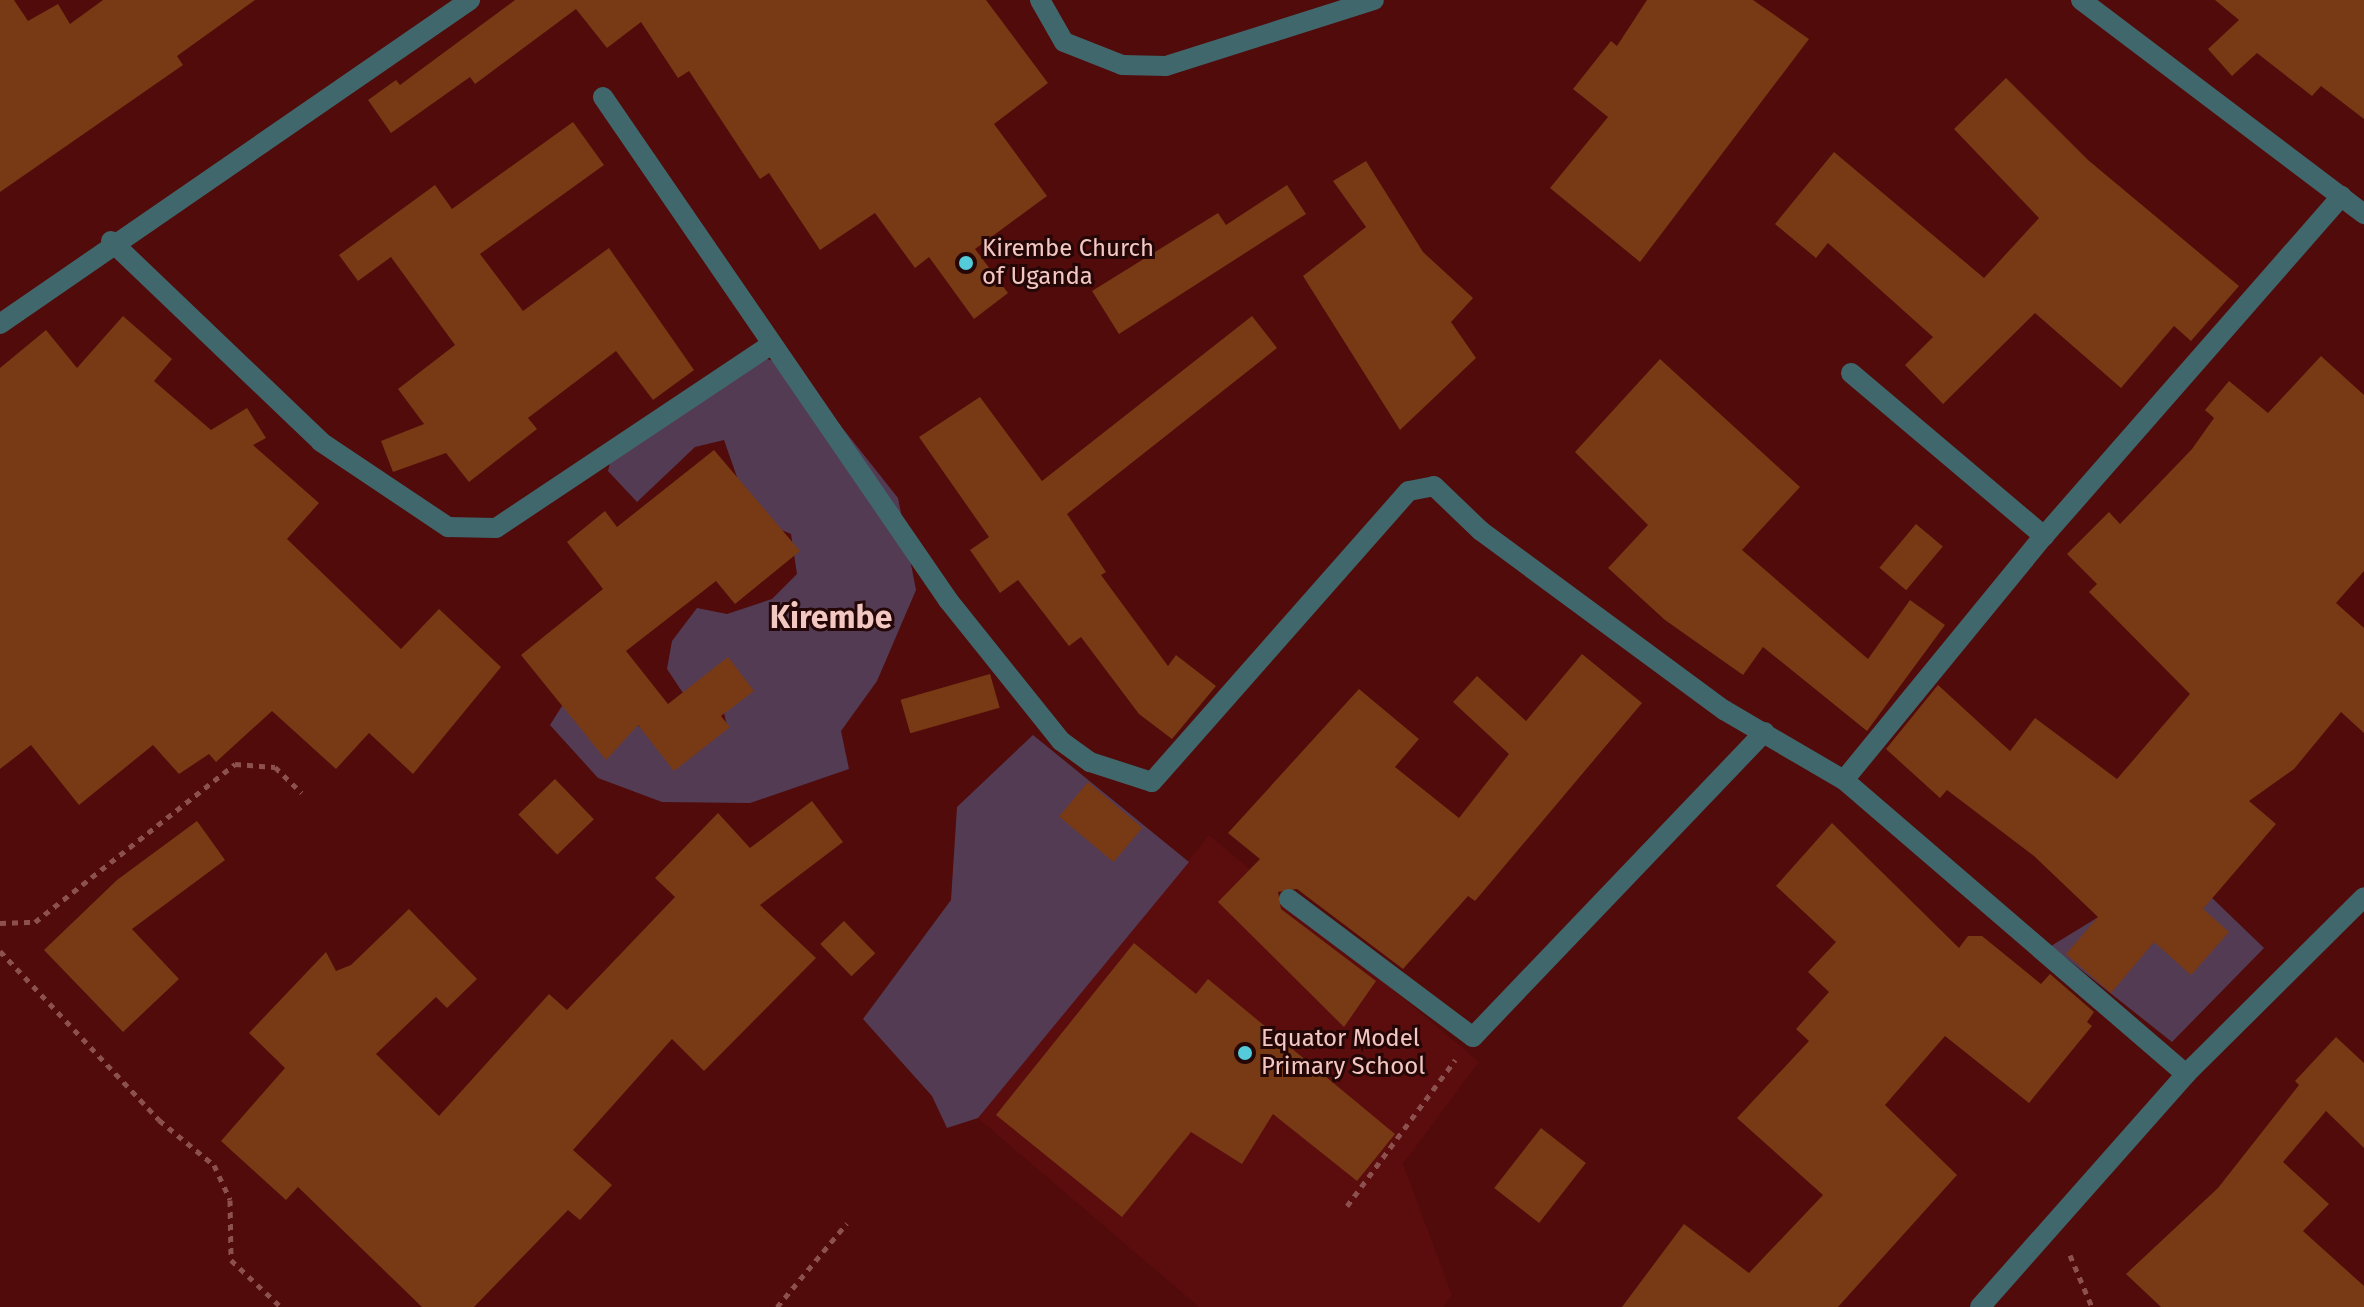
<!DOCTYPE html>
<style>
body{margin:0}
#map{position:relative;width:2364px;height:1307px;overflow:hidden;background:#500b0a;font-family:"Fira Sans",sans-serif}
div>[style]{position:absolute}
.built>*{inset:0;background:#5b0d0d}
.green>*{inset:0;background:#543b54}
.building>*{inset:0;background:#783915;transform-origin:0 0}
.path>*{height:5px;margin-top:-2.5px;transform-origin:0;background:repeating-linear-gradient(90deg,#8c504e 0 6px,transparent 0 12px)}
.minor>*{height:20px;margin:-10px;padding:0 10px;transform-origin:10px;border-radius:10px;background:#40676c}
.tertiary>*{height:20px;margin:-10px;padding:0 10px;transform-origin:10px;border-radius:10px;background:#40676c}
.dots>*{width:22px;height:22px;translate:-50% -50%;box-sizing:border-box;border:4px solid #240706;border-radius:50%}
span{translate:-50% -50%;white-space:nowrap;text-align:center;line-height:1.15;-webkit-text-stroke:6px #240706;paint-order:stroke}
.poi-label{font-size:24px;color:#f3c7c2}
.left{translate:0 -50%;text-align:left}
.district-label{font-size:32px;color:#f3c7c2;font-weight:700}
</style>
<div id="map">
<div class="built">
<i style="clip-path:polygon(1209px 835px,1479px 1062px,1403px 1164px,1452px 1295px,1443px 1307px,1199px 1307px,978px 1118px)"></i>
</div>
<div class="green">
<i style="clip-path:polygon(747px 353px,794px 367px,898px 498px,916px 590px,877px 681px,841px 731px,849px 769px,750px 803px,662px 802px,598px 778px,550px 725px,567px 698px,605px 698px,648px 734px,727px 726px,722px 704px,685px 696px,667px 669px,672px 641px,697px 608px,727px 614px,772px 599px,797px 574px,791px 534px,751px 517px,724px 440px,695px 447px,637px 502px,608px 471px,615px 443px)"></i>
<i style="clip-path:polygon(1033px 735px,1189px 862px,978px 1118px,947px 1128px,932px 1096px,863px 1019px,951px 900px,957px 807px)"></i>
<i style="clip-path:polygon(2180px 867px,2264px 948px,2172px 1042px,2051px 946px)"></i>
</div>
<div class="building">
<i style="clip-path:polygon(0 0,14px 0,28px 21px,58px 4px,70px 24px,103px 0,255px 0,177px 56px,183px 65px,0 192px)"></i>
<i style="clip-path:polygon(515px 0,986px 0,1048px 83px,994px 124px,1047px 196px,975px 249px,1008px 293px,974px 319px,929px 257px,915px 268px,875px 213px,820px 250px,769px 173px,760px 179px,689px 71px,678px 78px,641px 22px,607px 48px,576px 9px,475px 84px,470px 77px,391px 133px,368px 100px,396px 80px,400px 85px)"></i>
<i style="clip-path:polygon(1647px 0,1753px 0,1809px 39px,1640px 262px,1550px 188px,1608px 117px,1573px 89px,1611px 41px,1617px 46px)"></i>
<i style="clip-path:polygon(2215px 0,2364px 0,2364px 119px,2321px 86px,2312px 96px,2257px 53px,2232px 76px,2208px 49px,2239px 20px)"></i>
<i style="clip-path:polygon(2006px 78px,2088px 160px,2239px 286px,2191px 341px,2174px 326px,2121px 388px,2035px 313px,1943px 404px,1905px 365px,1933px 337px,1828px 243px,1816px 258px,1775px 224px,1834px 152px,1984px 278px,2039px 218px,1954px 129px)"></i>
<i style="clip-path:polygon(573px 122px,604px 165px,480px 254px,523px 311px,609px 248px,694px 370px,653px 400px,616px 351px,528px 418px,537px 429px,469px 482px,446px 453px,393px 472px,381px 441px,424px 424px,398px 389px,455px 345px,391px 257px,358px 281px,339px 255px,435px 185px,452px 209px)"></i>
<i style="clip-path:polygon(1366px 161px,1423px 252px,1473px 298px,1451px 322px,1476px 358px,1400px 430px,1303px 276px,1366px 227px,1333px 181px)"></i>
<i style="clip-path:polygon(1287px 185px,1306px 214px,1119px 334px,1092px 291px,1218px 213px,1226px 225px)"></i>
<i style="clip-path:polygon(123px 316px,172px 359px,154px 381px,211px 430px,247px 408px,266px 438px,253px 445px,319px 503px,287px 539px,401px 649px,439px 609px,501px 667px,413px 774px,369px 733px,336px 769px,272px 711px,216px 762px,209px 754px,179px 774px,153px 745px,79px 805px,31px 745px,0 769px,0 368px,46px 330px,77px 368px)"></i>
<i style="clip-path:polygon(1252px 316px,1277px 348px,1067px 514px,1106px 572px,1101px 575px,1168px 666px,1176px 655px,1216px 686px,1172px 739px,1139px 714px,1081px 637px,1069px 646px,1018px 580px,1000px 593px,970px 550px,989px 537px,919px 437px,980px 397px,1042px 481px)"></i>
<i style="clip-path:polygon(2321px 356px,2364px 395px,2364px 571px,2336px 603px,2364px 628px,2364px 733px,2341px 712px,2294px 769px,2249px 801px,2276px 824px,2203px 909px,2229px 932px,2191px 975px,2154px 942px,2111px 993px,2066px 954px,2098px 917px,2034px 856px,1947px 790px,1940px 798px,1886px 749px,1938px 685px,2010px 751px,2035px 718px,2117px 779px,2190px 694px,2089px 592px,2097px 584px,2067px 554px,2109px 512px,2120px 524px,2192px 449px,2214px 418px,2205px 410px,2229px 381px,2268px 413px)"></i>
<i style="clip-path:polygon(1660px 359px,1800px 487px,1742px 550px,1868px 659px,1910px 600px,1945px 625px,1867px 731px,1763px 647px,1743px 675px,1665px 620px,1608px 568px,1648px 525px,1575px 452px)"></i>
<i style="clip-path:polygon(714px 450px,800px 551px,735px 604px,716px 581px,626px 651px,668px 704px,728px 657px,754px 691px,721px 716px,730px 727px,674px 771px,638px 725px,606px 760px,521px 655px,603px 589px,567px 542px,605px 511px,617px 527px)"></i>
<i style="left:1916px;top:524px;width:35px;height:57px;rotate:40deg"></i>
<i style="clip-path:polygon(1582px 654px,1642px 703px,1475px 901px,1468px 896px,1403px 969px,1297px 889px,1278px 892px,1281px 909px,1376px 981px,1344px 1027px,1218px 902px,1260px 859px,1228px 833px,1359px 689px,1419px 739px,1395px 767px,1459px 818px,1509px 754px,1453px 702px,1477px 676px,1526px 721px)"></i>
<i style="left:990px;top:674px;width:35px;height:93px;rotate:74deg"></i>
<i style="left:555px;top:779px;width:56px;height:51px;rotate:46deg"></i>
<i style="left:1088px;top:782px;width:71px;height:45px;rotate:40deg"></i>
<i style="clip-path:polygon(812px 801px,843px 842px,760px 905px,816px 958px,704px 1071px,672px 1039px,573px 1150px,612px 1185px,580px 1220px,568px 1210px,474px 1307px,422px 1307px,298px 1187px,286px 1200px,221px 1141px,285px 1068px,249px 1033px,326px 952px,336px 971px,351px 965px,409px 909px,477px 979px,447px 1008px,436px 997px,376px 1054px,439px 1116px,549px 994px,567px 1010px,675px 897px,655px 878px,718px 813px,750px 848px)"></i>
<i style="clip-path:polygon(197px 821px,225px 860px,132px 929px,179px 979px,123px 1032px,44px 950px,117px 880px)"></i>
<i style="clip-path:polygon(1832px 823px,1959px 948px,1968px 936px,1982px 936px,2041px 984px,2050px 974px,2094px 1012px,2087px 1022px,2092px 1026px,2029px 1103px,1945px 1036px,1885px 1105px,1957px 1175px,1838px 1307px,1622px 1307px,1684px 1224px,1749px 1273px,1823px 1195px,1737px 1118px,1809px 1041px,1796px 1029px,1829px 992px,1808px 972px,1836px 942px,1776px 886px)"></i>
<i style="left:844px;top:921px;width:45px;height:33px;rotate:46deg"></i>
<i style="clip-path:polygon(1134px 943px,1196px 994px,1208px 979px,1395px 1134px,1357px 1181px,1273px 1114px,1242px 1164px,1191px 1132px,1122px 1217px,996px 1115px)"></i>
<i style="clip-path:polygon(2336px 1037px,2364px 1063px,2364px 1148px,2326px 1111px,2283px 1162px,2329px 1204px,2303px 1231px,2364px 1286px,2364px 1307px,2161px 1307px,2126px 1274px,2218px 1188px,2299px 1085px,2295px 1081px)"></i>
<i style="left:1541px;top:1128px;width:57px;height:76px;rotate:38deg"></i>
</div>
<div class="path">
<i style="left:0;top:923px;width:35px;rotate:-2deg"></i>
<i style="left:35px;top:922px;width:255px;rotate:-38.3deg"></i>
<i style="left:235px;top:764px;width:40px;rotate:4.3deg"></i>
<i style="left:275px;top:767px;width:37px;rotate:44deg"></i>
<i style="left:0;top:951px;width:232px;rotate:46.7deg"></i>
<i style="left:159px;top:1120px;width:71px;rotate:39.3deg"></i>
<i style="left:214px;top:1165px;width:38px;rotate:65deg"></i>
<i style="left:230px;top:1200px;width:60px;rotate:89deg"></i>
<i style="left:231px;top:1260px;width:69px;rotate:43.2deg"></i>
<i style="left:1347px;top:1206px;width:182px;rotate:-53.5deg"></i>
<i style="left:2070px;top:1255px;width:56px;rotate:67.1deg"></i>
<i style="left:777px;top:1307px;width:109px;rotate:-50.2deg"></i>
</div>
<div class="minor">
<i style="left:1040px;top:0;width:48px;rotate:60.3deg"></i>
<i style="left:1064px;top:42px;width:62px;rotate:21.6deg"></i>
<i style="left:1122px;top:65px;width:44px;rotate:1.3deg"></i>
<i style="left:1166px;top:66px;width:218px;rotate:-17.6deg"></i>
<i style="left:2081px;top:0;width:355px;rotate:37.1deg"></i>
<i style="left:603px;top:97px;width:610px;rotate:55.55deg"></i>
<i style="left:948px;top:600px;width:181px;rotate:51.3deg"></i>
<i style="left:1061px;top:741px;width:36px;rotate:36deg"></i>
<i style="left:1090px;top:762px;width:65px;rotate:17.9deg"></i>
<i style="left:1152px;top:782px;width:388px;rotate:-48.6deg"></i>
<i style="left:1409px;top:491px;width:25px;rotate:-11deg"></i>
<i style="left:1434px;top:486px;width:65px;rotate:43.8deg"></i>
<i style="left:1481px;top:531px;width:302px;rotate:36.4deg"></i>
<i style="left:1724px;top:710px;width:139px;rotate:30.3deg"></i>
<i style="left:1844px;top:780px;width:451px;rotate:40.7deg"></i>
<i style="left:111px;top:241px;width:291px;rotate:43.7deg"></i>
<i style="left:321px;top:442px;width:153px;rotate:33.8deg"></i>
<i style="left:448px;top:527px;width:48px;rotate:1.2deg"></i>
<i style="left:496px;top:528px;width:332px;rotate:-33.7deg"></i>
<i style="left:0;top:324px;width:571px;rotate:-34.58deg"></i>
<i style="left:1851px;top:373px;width:253px;rotate:40.2deg"></i>
<i style="left:1844px;top:780px;width:315px;rotate:-50.7deg"></i>
<i style="left:2044px;top:536px;width:452px;rotate:-48.8deg"></i>
<i style="left:1289px;top:899px;width:230px;rotate:36.9deg"></i>
<i style="left:1473px;top:1037px;width:422px;rotate:-46.3deg"></i>
</div>
<div class="tertiary">
<i style="left:1980px;top:1307px;width:311px;rotate:-48.5deg"></i>
<i style="left:2186px;top:1074px;width:251px;rotate:-44.8deg"></i>
</div>
<div class="dots">
<i style="left:966px;top:263px;background:#53cbda"></i>
<i style="left:1245px;top:1053px;background:#53cbda"></i>
</div>
<div class="poi-label">
<span class="left" style="left:982px;top:263px">Kirembe Church<br>of Uganda</span>
<span class="left" style="left:1261px;top:1053px">Equator Model<br>Primary School</span>
</div>
<div class="district-label">
<span style="left:831px;top:617px">Kirembe</span>
</div>
</div>
